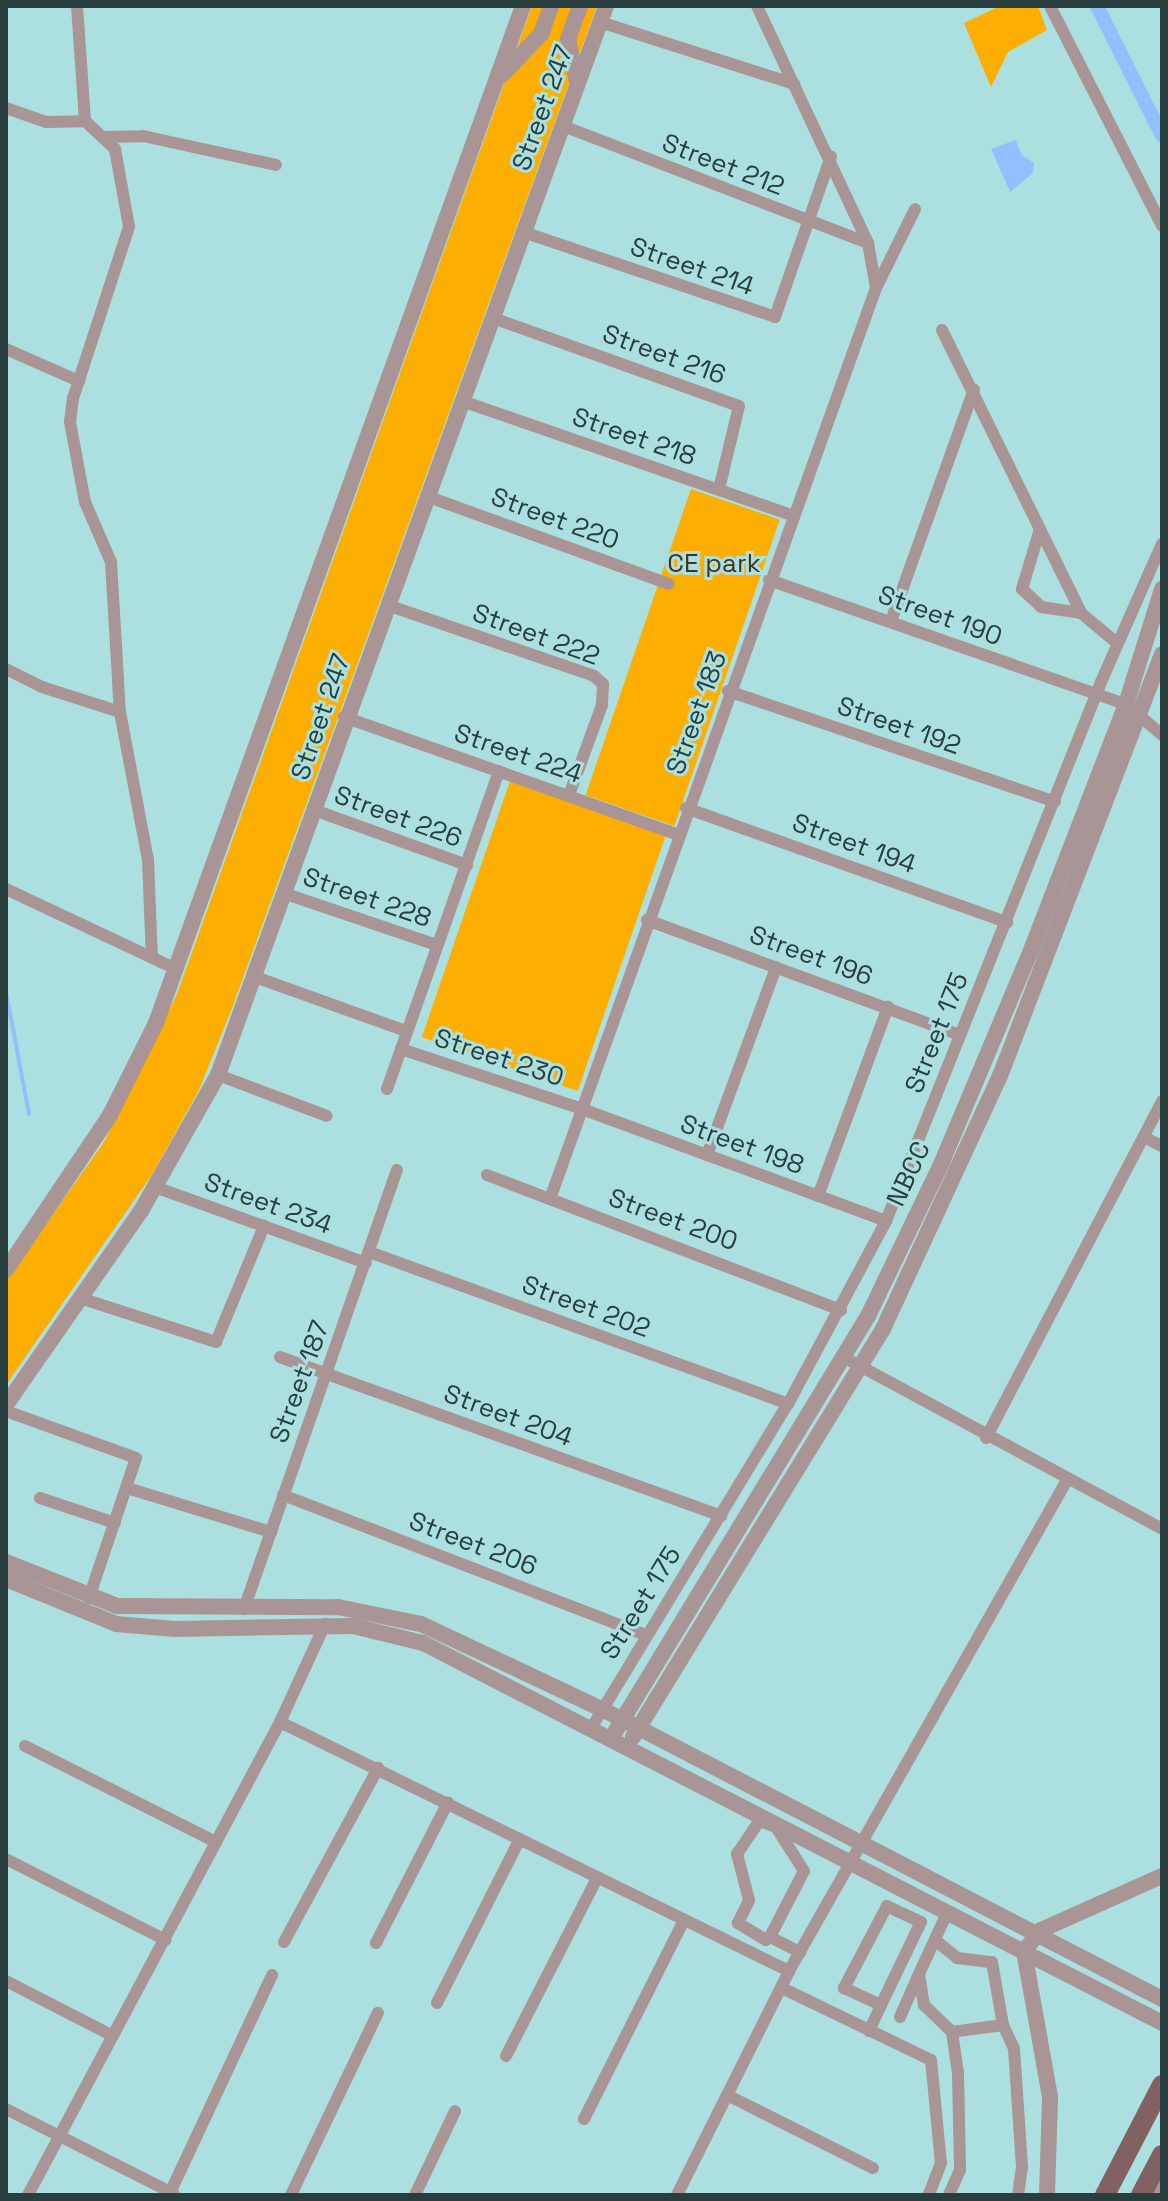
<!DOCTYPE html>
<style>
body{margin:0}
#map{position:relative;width:1168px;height:2201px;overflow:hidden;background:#ace0e0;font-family:"Space Grotesk",sans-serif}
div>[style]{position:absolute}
.green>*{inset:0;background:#fcae02;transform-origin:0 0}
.water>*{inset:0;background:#92bffd}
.stream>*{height:4px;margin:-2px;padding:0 2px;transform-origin:2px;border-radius:2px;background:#92bffd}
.canal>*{height:14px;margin:-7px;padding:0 7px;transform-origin:7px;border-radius:7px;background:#92bffd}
.minor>*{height:12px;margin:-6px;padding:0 6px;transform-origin:6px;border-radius:6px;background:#a99596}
.tertiary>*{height:16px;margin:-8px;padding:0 8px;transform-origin:8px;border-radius:8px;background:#a99596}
.primary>*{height:20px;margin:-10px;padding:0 10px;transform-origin:10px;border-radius:10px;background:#836061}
span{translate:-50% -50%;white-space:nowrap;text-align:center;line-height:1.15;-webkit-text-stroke:6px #ace0e0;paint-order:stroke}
.street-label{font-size:26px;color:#293e3e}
.park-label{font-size:26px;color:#42341e}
.frame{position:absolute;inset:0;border:8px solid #293e3e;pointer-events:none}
</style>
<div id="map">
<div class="green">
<i style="clip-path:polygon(532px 6px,597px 6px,231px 1011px,199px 1090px,153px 1173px,6px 1385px,6px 1281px,104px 1142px,177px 994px)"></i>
<i style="clip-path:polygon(1000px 6px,1038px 6px,1047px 30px,1008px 52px,991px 87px,964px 23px)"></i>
<i style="left:691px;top:489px;width:94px;height:324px;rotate:19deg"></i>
<i style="left:510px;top:781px;width:165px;height:271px;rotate:19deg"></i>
</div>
<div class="water">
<i style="clip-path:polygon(1016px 140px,1022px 155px,1034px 163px,1033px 173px,1010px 192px,991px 149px)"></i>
</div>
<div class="stream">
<i style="left:6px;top:992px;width:124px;rotate:79.3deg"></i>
</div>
<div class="canal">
<i style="left:1097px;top:6px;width:145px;rotate:63.4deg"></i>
</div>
<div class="minor">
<i style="left:77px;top:6px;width:115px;rotate:86deg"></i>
<i style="left:85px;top:121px;width:41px;rotate:43deg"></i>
<i style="left:115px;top:149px;width:79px;rotate:79.8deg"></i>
<i style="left:129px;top:227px;width:180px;rotate:108.1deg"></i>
<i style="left:73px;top:398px;width:24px;rotate:97deg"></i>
<i style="left:70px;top:422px;width:81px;rotate:79.4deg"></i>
<i style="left:85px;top:502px;width:65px;rotate:66.6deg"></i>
<i style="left:111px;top:562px;width:150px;rotate:86.6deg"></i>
<i style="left:120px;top:712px;width:151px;rotate:79.3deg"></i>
<i style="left:148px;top:860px;width:98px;rotate:87.7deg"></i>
<i style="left:1050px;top:6px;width:247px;rotate:63deg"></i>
<i style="left:600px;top:22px;width:204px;rotate:17.7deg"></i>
<i style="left:6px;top:108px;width:42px;rotate:19.3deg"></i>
<i style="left:46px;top:122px;width:39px;rotate:-1deg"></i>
<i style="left:563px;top:126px;width:327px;rotate:21deg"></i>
<i style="left:104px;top:137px;width:39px;rotate:-1deg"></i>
<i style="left:143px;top:136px;width:136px;rotate:12.3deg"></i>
<i style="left:523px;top:232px;width:266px;rotate:18.6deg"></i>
<i style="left:775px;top:317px;width:170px;rotate:-70.8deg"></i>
<i style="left:876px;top:288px;width:88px;rotate:-63.7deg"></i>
<i style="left:493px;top:318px;width:261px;rotate:19.7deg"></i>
<i style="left:739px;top:406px;width:85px;rotate:103.5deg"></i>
<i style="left:942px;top:330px;width:315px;rotate:63.8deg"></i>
<i style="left:1081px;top:613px;width:47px;rotate:39.8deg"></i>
<i style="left:6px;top:349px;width:80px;rotate:23.7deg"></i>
<i style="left:462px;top:401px;width:349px;rotate:19.1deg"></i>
<i style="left:426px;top:496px;width:258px;rotate:19.9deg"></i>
<i style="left:1040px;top:529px;width:63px;rotate:106.7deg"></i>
<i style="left:1022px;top:589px;width:26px;rotate:43deg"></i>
<i style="left:1041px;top:607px;width:40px;rotate:8.5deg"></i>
<i style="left:769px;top:580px;width:378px;rotate:19.2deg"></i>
<i style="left:1126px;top:704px;width:48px;rotate:40.7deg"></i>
<i style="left:387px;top:605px;width:219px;rotate:18.9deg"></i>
<i style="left:594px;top:676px;width:12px;rotate:42deg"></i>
<i style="left:603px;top:684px;width:21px;rotate:93deg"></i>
<i style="left:602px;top:705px;width:96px;rotate:110.1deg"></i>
<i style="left:891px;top:621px;width:246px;rotate:-70.3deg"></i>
<i style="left:6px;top:669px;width:40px;rotate:26.6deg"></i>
<i style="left:42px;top:687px;width:82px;rotate:17.8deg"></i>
<i style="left:728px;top:691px;width:345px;rotate:18.7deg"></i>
<i style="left:344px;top:717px;width:353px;rotate:19.4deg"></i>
<i style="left:686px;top:808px;width:341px;rotate:19.6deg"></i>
<i style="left:314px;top:810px;width:163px;rotate:19.8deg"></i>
<i style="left:6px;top:889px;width:188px;rotate:25.2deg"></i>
<i style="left:283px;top:893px;width:163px;rotate:18.7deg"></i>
<i style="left:647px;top:920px;width:333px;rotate:20.2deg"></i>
<i style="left:255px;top:977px;width:160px;rotate:19.7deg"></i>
<i style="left:401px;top:1049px;width:191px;rotate:18.3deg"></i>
<i style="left:582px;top:1109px;width:324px;rotate:20.2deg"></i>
<i style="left:218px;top:1075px;width:116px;rotate:20.6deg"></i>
<i style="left:387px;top:1089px;width:337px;rotate:-70.6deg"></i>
<i style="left:1144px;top:1137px;width:20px;rotate:27deg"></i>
<i style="left:707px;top:1155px;width:200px;rotate:-69.8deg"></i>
<i style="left:487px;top:1175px;width:379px;rotate:20.9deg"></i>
<i style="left:155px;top:1187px;width:224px;rotate:19.8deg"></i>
<i style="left:818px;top:1196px;width:202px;rotate:-69.7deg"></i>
<i style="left:550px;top:1199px;width:968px;rotate:-70.31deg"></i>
<i style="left:876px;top:288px;width:46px;rotate:-100.1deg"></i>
<i style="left:868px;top:243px;width:262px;rotate:-115.1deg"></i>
<i style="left:369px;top:1252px;width:446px;rotate:19.9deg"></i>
<i style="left:80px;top:1298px;width:143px;rotate:17.9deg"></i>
<i style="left:216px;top:1342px;width:126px;rotate:-67.5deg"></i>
<i style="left:280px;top:1357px;width:469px;rotate:19.8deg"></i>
<i style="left:845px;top:1358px;width:360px;rotate:28.3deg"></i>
<i style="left:6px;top:1411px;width:138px;rotate:19.9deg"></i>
<i style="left:136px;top:1458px;width:148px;rotate:108.6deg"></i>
<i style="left:986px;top:1438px;width:380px;rotate:-62.4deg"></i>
<i style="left:127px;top:1488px;width:151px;rotate:17deg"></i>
<i style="left:283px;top:1495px;width:389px;rotate:21.1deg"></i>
<i style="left:40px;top:1498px;width:79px;rotate:18.4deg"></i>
<i style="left:244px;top:1609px;width:465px;rotate:-70.8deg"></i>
<i style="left:280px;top:1722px;width:567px;rotate:26.07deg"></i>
<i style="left:592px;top:1727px;width:378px;rotate:-58.8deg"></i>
<i style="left:788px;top:1404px;width:208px;rotate:-61.8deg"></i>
<i style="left:886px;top:1221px;width:580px;rotate:-68.25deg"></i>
<i style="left:1101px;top:682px;width:151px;rotate:-66.2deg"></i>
<i style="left:25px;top:1746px;width:214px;rotate:26.7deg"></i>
<i style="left:6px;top:1859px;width:179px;rotate:26.9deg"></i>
<i style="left:947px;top:1913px;width:67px;rotate:114.7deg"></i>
<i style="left:919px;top:1974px;width:31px;rotate:81deg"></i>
<i style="left:924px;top:2005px;width:39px;rotate:44deg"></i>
<i style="left:952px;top:2032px;width:41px;rotate:81.7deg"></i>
<i style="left:958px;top:2073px;width:97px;rotate:88.8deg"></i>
<i style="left:960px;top:2170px;width:27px;rotate:114deg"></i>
<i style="left:770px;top:1937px;width:5px;rotate:143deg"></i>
<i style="left:766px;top:1940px;width:33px;rotate:-149deg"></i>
<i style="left:738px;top:1923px;width:25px;rotate:-64deg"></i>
<i style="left:749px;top:1900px;width:48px;rotate:-104.6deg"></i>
<i style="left:737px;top:1854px;width:40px;rotate:-56deg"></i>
<i style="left:759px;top:1821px;width:18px;rotate:19deg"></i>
<i style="left:776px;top:1827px;width:52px;rotate:57.5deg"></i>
<i style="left:804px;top:1871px;width:74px;rotate:117.3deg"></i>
<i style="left:770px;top:1937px;width:34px;rotate:27deg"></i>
<i style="left:935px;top:1940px;width:28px;rotate:39deg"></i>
<i style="left:957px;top:1958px;width:35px;rotate:7deg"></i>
<i style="left:992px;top:1962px;width:64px;rotate:80.1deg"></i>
<i style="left:1003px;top:2025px;width:51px;rotate:172.2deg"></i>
<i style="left:284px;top:1942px;width:198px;rotate:-61.6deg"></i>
<i style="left:376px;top:1943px;width:158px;rotate:-62.9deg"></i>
<i style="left:6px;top:1981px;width:120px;rotate:27.2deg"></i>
<i style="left:782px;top:1988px;width:165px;rotate:25.8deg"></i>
<i style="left:931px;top:2060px;width:103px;rotate:84.5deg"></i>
<i style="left:941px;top:2163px;width:34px;rotate:111deg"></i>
<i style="left:437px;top:2003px;width:184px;rotate:-63.2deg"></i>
<i style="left:900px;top:2017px;width:47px;rotate:-66.2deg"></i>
<i style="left:1003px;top:2025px;width:26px;rotate:65deg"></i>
<i style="left:1014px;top:2049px;width:118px;rotate:86.1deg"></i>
<i style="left:1022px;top:2167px;width:28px;rotate:98deg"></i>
<i style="left:869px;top:2031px;width:29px;rotate:-65deg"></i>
<i style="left:881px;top:2005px;width:92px;rotate:-64.3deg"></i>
<i style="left:921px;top:1922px;width:38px;rotate:-155deg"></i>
<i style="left:887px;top:1906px;width:93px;rotate:117.7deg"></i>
<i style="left:844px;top:1988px;width:41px;rotate:24.7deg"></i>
<i style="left:506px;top:2056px;width:200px;rotate:-62.9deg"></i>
<i style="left:729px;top:2096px;width:161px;rotate:26.6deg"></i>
<i style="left:6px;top:2109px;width:188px;rotate:26.8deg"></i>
<i style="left:584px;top:2119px;width:223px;rotate:-63.3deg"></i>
<i style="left:28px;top:2195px;width:536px;rotate:-61.95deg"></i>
<i style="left:280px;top:1722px;width:108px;rotate:-65.3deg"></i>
<i style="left:169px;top:2195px;width:243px;rotate:-64.9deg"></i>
<i style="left:291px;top:2195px;width:202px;rotate:-64.5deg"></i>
<i style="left:415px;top:2195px;width:93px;rotate:-64.5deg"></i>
<i style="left:677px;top:2195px;width:250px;rotate:-63.4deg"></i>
<i style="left:789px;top:1971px;width:564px;rotate:-60.48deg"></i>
</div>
<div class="tertiary">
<i style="left:502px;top:75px;width:57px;rotate:-46.4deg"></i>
<i style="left:541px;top:34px;width:30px;rotate:-70deg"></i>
<i style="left:577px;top:82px;width:44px;rotate:-101.8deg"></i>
<i style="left:568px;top:39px;width:35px;rotate:-70deg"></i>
<i style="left:6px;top:1270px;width:187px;rotate:-56.1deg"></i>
<i style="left:110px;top:1115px;width:103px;rotate:-63.4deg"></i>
<i style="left:156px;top:1023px;width:1081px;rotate:-70.16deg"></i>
<i style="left:6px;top:1405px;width:236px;rotate:-55.2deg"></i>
<i style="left:141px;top:1211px;width:156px;rotate:-60.5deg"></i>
<i style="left:218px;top:1075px;width:1137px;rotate:-70.05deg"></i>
<i style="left:6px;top:1562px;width:119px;rotate:21.6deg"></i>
<i style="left:117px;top:1606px;width:221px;rotate:0.3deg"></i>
<i style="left:338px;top:1607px;width:85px;rotate:11.6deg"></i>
<i style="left:421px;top:1624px;width:200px;rotate:25.2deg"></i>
<i style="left:602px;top:1709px;width:631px;rotate:27.38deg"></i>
<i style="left:6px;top:1579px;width:119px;rotate:22.2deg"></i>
<i style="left:116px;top:1624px;width:59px;rotate:4.8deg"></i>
<i style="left:175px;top:1629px;width:178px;rotate:-1deg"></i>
<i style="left:353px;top:1626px;width:72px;rotate:13.7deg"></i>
<i style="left:423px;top:1643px;width:831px;rotate:27.21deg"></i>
<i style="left:612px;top:1737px;width:493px;rotate:-58.7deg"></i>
<i style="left:868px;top:1316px;width:171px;rotate:-64.3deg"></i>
<i style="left:942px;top:1162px;width:227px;rotate:-67.2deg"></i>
<i style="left:1030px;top:953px;width:267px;rotate:-68.9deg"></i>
<i style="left:1126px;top:704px;width:121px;rotate:-72.6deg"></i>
<i style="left:633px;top:1737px;width:479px;rotate:-58.5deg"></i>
<i style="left:883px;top:1329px;width:279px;rotate:-65.2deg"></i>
<i style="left:1000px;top:1076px;width:452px;rotate:-69deg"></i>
<i style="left:1047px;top:2195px;width:98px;rotate:-88.2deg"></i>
<i style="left:1050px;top:2097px;width:148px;rotate:-100.1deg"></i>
<i style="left:1024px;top:1951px;width:27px;rotate:-51deg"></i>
<i style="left:1041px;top:1930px;width:133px;rotate:-24.1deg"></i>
<i style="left:1151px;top:2195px;width:16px;rotate:-47deg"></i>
</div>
<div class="primary">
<i style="left:1105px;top:2195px;width:124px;rotate:-62.6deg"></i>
<i style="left:1141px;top:2195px;width:45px;rotate:-62.3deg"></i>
</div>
<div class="street-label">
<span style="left:543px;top:108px;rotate:-70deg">Street 247</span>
<span style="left:723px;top:165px;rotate:21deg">Street 212</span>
<span style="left:692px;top:267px;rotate:19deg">Street 214</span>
<span style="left:664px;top:355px;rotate:20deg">Street 216</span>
<span style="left:634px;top:437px;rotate:19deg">Street 218</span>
<span style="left:555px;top:519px;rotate:20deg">Street 220</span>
<span style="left:940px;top:616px;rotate:20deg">Street 190</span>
<span style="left:536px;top:635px;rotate:20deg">Street 222</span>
<span style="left:697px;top:713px;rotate:-70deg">Street 183</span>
<span style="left:321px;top:717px;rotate:-71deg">Street 247</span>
<span style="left:899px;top:726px;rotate:19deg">Street 192</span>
<span style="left:518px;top:754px;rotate:19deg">Street 224</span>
<span style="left:398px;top:817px;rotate:20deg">Street 226</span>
<span style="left:854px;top:844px;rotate:20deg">Street 194</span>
<span style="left:367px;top:898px;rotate:19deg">Street 228</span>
<span style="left:811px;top:956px;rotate:20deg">Street 196</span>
<span style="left:937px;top:1033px;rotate:-68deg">Street 175</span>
<span style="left:499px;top:1058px;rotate:18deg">Street 230</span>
<span style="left:742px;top:1145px;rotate:20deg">Street 198</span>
<span style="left:909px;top:1174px;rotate:-65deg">NBCC</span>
<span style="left:268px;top:1204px;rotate:20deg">Street 234</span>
<span style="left:673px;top:1220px;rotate:20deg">Street 200</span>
<span style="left:586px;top:1307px;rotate:20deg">Street 202</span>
<span style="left:300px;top:1382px;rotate:-70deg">Street 187</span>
<span style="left:508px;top:1416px;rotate:20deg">Street 204</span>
<span style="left:473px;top:1544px;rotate:21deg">Street 206</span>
<span style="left:641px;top:1603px;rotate:-58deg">Street 175</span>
</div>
<div class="park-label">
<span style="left:714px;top:564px">CE park</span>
</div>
<div class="frame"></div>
</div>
